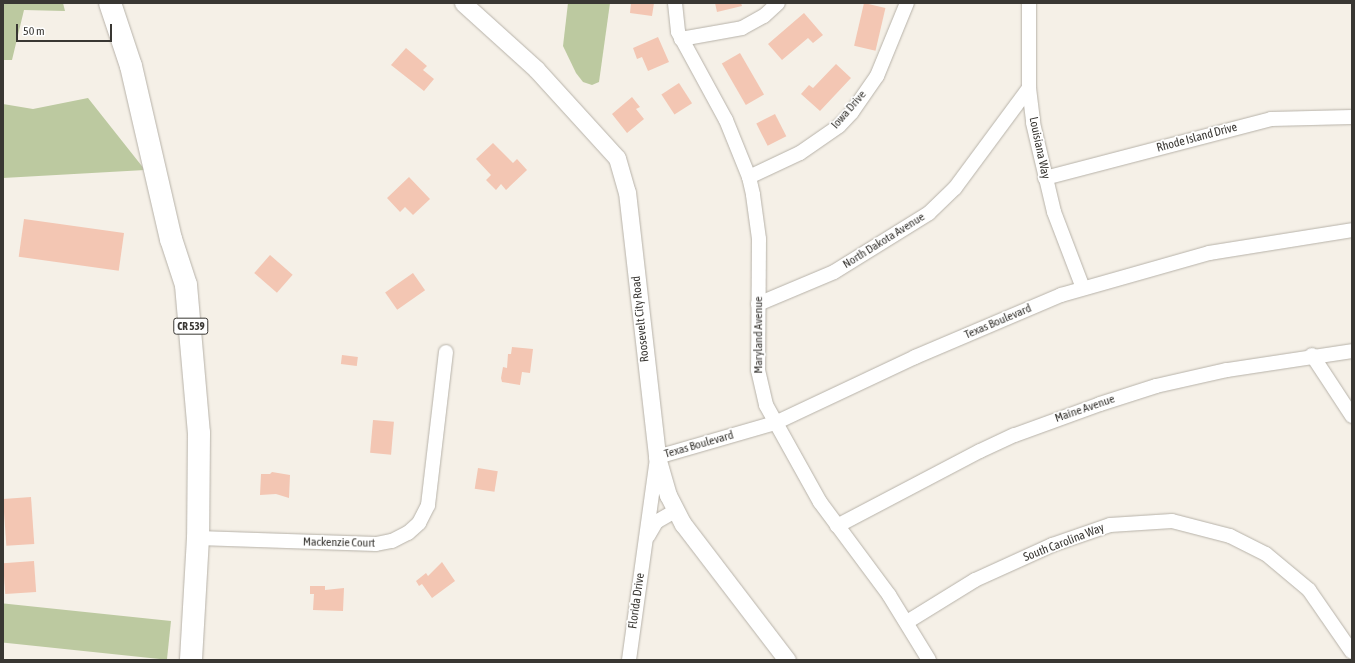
<!DOCTYPE html>
<style>
body{margin:0}
#map{position:relative;width:1355px;height:663px;overflow:hidden;background:#f5f0e7;font-family:"Asap Condensed",sans-serif}
div>[style]{position:absolute}
.forest>*{inset:0;background:#bcc9a0;transform-origin:0 0}
.building>*{inset:0;background:#f3c6b3;transform-origin:0 0}
.roads{filter:drop-shadow(0 0 1px #b7b2a9) drop-shadow(0 0 1px #b7b2a9)}
.minor>*{height:14px;margin:-7px;padding:0 7px;transform-origin:7px;border-radius:7px;background:#fff}
.tertiary>*{height:17px;margin:-8.5px;padding:0 8.5px;transform-origin:8.5px;border-radius:8.5px;background:#fff}
.primary>*{height:22px;margin:-11px;padding:0 11px;transform-origin:11px;border-radius:11px;background:#fff}
span{translate:-50% -50%;white-space:nowrap;text-align:center;line-height:1.15;-webkit-text-stroke:3.5px #fff;paint-order:stroke}
.shield-label span{padding:1px 3px;background:#fff;border:1px solid;border-radius:3px;-webkit-text-stroke-width:0}
.shield-label{font-size:11px;color:#393733;font-weight:700}
.street-label{font-size:12px;color:#393733}
.frame{position:absolute;inset:0;border:4px solid #393733;pointer-events:none}
.scale{position:absolute;left:16px;top:24px;width:96px;height:18px;box-sizing:border-box;border:2px solid #393733;border-top:0;padding-left:5px;font-size:12px;line-height:14px;white-space:nowrap;color:#393733;-webkit-text-stroke:3px #fff;paint-order:stroke}
</style>
<div id="map">
<div class="forest">
<i style="clip-path:polygon(3px 3px,63px 3px,65px 11px,24px 10px,12px 60px,3px 60px)"></i>
<i style="clip-path:polygon(568px 3px,610px 3px,599px 82px,592px 85px,583px 82px,576px 73px,563px 46px)"></i>
<i style="clip-path:polygon(88px 98px,145px 170px,3px 178px,3px 104px,33px 109px)"></i>
<i style="left:171px;top:621px;width:39px;height:168px;rotate:96deg"></i>
</div>
<div class="building">
<i style="clip-path:polygon(631px 3px,654px 3px,652px 16px,630px 13px)"></i>
<i style="clip-path:polygon(715px 3px,741px 3px,742px 6px,717px 12px)"></i>
<i style="left:864px;top:3px;width:22px;height:44px;rotate:13deg"></i>
<i style="clip-path:polygon(804px 13px,823px 35px,813px 43px,808px 38px,782px 60px,768px 44px)"></i>
<i style="clip-path:polygon(658px 37px,669px 62px,648px 71px,642px 57px,637px 59px,633px 48px)"></i>
<i style="clip-path:polygon(406px 48px,427px 66px,423px 70px,434px 79px,424px 91px,391px 65px)"></i>
<i style="left:740px;top:53px;width:48px;height:21px;rotate:60deg"></i>
<i style="clip-path:polygon(836px 64px,851px 78px,820px 111px,801px 94px,809px 85px,813px 88px)"></i>
<i style="left:679px;top:83px;width:24px;height:21px;rotate:57deg"></i>
<i style="clip-path:polygon(632px 97px,640px 107px,636px 109px,644px 119px,627px 133px,612px 114px)"></i>
<i style="left:775px;top:114px;width:25px;height:21px;rotate:63deg"></i>
<i style="clip-path:polygon(493px 143px,513px 163px,517px 159px,527px 170px,506px 190px,501px 184px,496px 190px,486px 180px,491px 175px,476px 159px)"></i>
<i style="clip-path:polygon(409px 177px,430px 199px,413px 215px,405px 207px,400px 212px,387px 198px)"></i>
<i style="left:24px;top:219px;width:101px;height:38px;rotate:8deg"></i>
<i style="left:270px;top:255px;width:30px;height:24px;rotate:41deg"></i>
<i style="left:413px;top:273px;width:21px;height:34px;rotate:55deg"></i>
<i style="clip-path:polygon(512px 347px,533px 349px,530px 373px,522px 372px,520px 385px,502px 382px,501px 378px,503px 367px,507px 368px,508px 354px,511px 354px)"></i>
<i style="left:342px;top:355px;width:16px;height:9px;rotate:7deg"></i>
<i style="left:373px;top:420px;width:21px;height:33px;rotate:5deg"></i>
<i style="left:478px;top:468px;width:20px;height:21px;rotate:9deg"></i>
<i style="clip-path:polygon(272px 472px,290px 475px,289px 498px,276px 494px,260px 495px,261px 474px,270px 474px)"></i>
<i style="left:31px;top:497px;width:47px;height:28px;rotate:86deg"></i>
<i style="left:34px;top:561px;width:31px;height:31px;rotate:86deg"></i>
<i style="clip-path:polygon(442px 562px,455px 581px,432px 598px,422px 584px,419px 586px,416px 581px,426px 573px,428px 576px)"></i>
<i style="clip-path:polygon(310px 586px,325px 586px,325px 590px,344px 588px,343px 611px,313px 610px,314px 594px,310px 594px)"></i>
</div>
<div class="roads">
<div class="minor">
<i style="left:675px;top:3px;width:29px;rotate:84deg"></i>
<i style="left:678px;top:32px;width:100px;rotate:61.4deg"></i>
<i style="left:726px;top:120px;width:61px;rotate:68deg"></i>
<i style="left:749px;top:177px;width:18px;rotate:77deg"></i>
<i style="left:753px;top:195px;width:44px;rotate:82.2deg"></i>
<i style="left:759px;top:239px;width:131px;rotate:90.4deg"></i>
<i style="left:758px;top:370px;width:36px;rotate:77deg"></i>
<i style="left:766px;top:405px;width:111px;rotate:60.9deg"></i>
<i style="left:820px;top:502px;width:116px;rotate:53.4deg"></i>
<i style="left:889px;top:595px;width:76px;rotate:58.4deg"></i>
<i style="left:1029px;top:3px;width:85px;rotate:90deg"></i>
<i style="left:1029px;top:88px;width:35px;rotate:83deg"></i>
<i style="left:1033px;top:123px;width:91px;rotate:76.7deg"></i>
<i style="left:1054px;top:212px;width:81px;rotate:69.1deg"></i>
<i style="left:681px;top:39px;width:62px;rotate:-10.2deg"></i>
<i style="left:742px;top:28px;width:25px;rotate:-29deg"></i>
<i style="left:764px;top:16px;width:19px;rotate:-43deg"></i>
<i style="left:749px;top:177px;width:56px;rotate:-25.2deg"></i>
<i style="left:800px;top:153px;width:47px;rotate:-34.7deg"></i>
<i style="left:839px;top:126px;width:19px;rotate:-47deg"></i>
<i style="left:852px;top:112px;width:44px;rotate:-55.2deg"></i>
<i style="left:877px;top:76px;width:79px;rotate:-67.7deg"></i>
<i style="left:1045px;top:178px;width:234px;rotate:-14.6deg"></i>
<i style="left:1271px;top:119px;width:81px;rotate:-1.4deg"></i>
<i style="left:758px;top:304px;width:82px;rotate:-22.8deg"></i>
<i style="left:834px;top:272px;width:112px;rotate:-31.8deg"></i>
<i style="left:929px;top:213px;width:36px;rotate:-44deg"></i>
<i style="left:955px;top:188px;width:124px;rotate:-53.5deg"></i>
<i style="left:1312px;top:355px;width:73px;rotate:56.7deg"></i>
<i style="left:837px;top:526px;width:161px;rotate:-27.7deg"></i>
<i style="left:980px;top:451px;width:38px;rotate:-25deg"></i>
<i style="left:1015px;top:435px;width:90px;rotate:-20deg"></i>
<i style="left:1100px;top:404px;width:59px;rotate:-17.8deg"></i>
<i style="left:1156px;top:386px;width:73px;rotate:-12.7deg"></i>
<i style="left:1227px;top:370px;width:126px;rotate:-8.6deg"></i>
<i style="left:648px;top:536px;width:16px;rotate:-60deg"></i>
<i style="left:656px;top:522px;width:22px;rotate:-30deg"></i>
<i style="left:198px;top:538px;width:178px;rotate:1.9deg"></i>
<i style="left:376px;top:544px;width:16px;rotate:-11deg"></i>
<i style="left:392px;top:541px;width:18px;rotate:-27deg"></i>
<i style="left:408px;top:533px;width:15px;rotate:-42deg"></i>
<i style="left:419px;top:523px;width:20px;rotate:-63deg"></i>
<i style="left:428px;top:505px;width:154px;rotate:-83.3deg"></i>
<i style="left:907px;top:622px;width:80px;rotate:-31.7deg"></i>
<i style="left:975px;top:580px;width:85px;rotate:-24.4deg"></i>
<i style="left:1052px;top:545px;width:61px;rotate:-19deg"></i>
<i style="left:1110px;top:525px;width:62px;rotate:-3.7deg"></i>
<i style="left:1172px;top:521px;width:60px;rotate:14.5deg"></i>
<i style="left:1230px;top:536px;width:40px;rotate:26.6deg"></i>
<i style="left:1266px;top:554px;width:56px;rotate:39.9deg"></i>
<i style="left:1309px;top:590px;width:75px;rotate:55.3deg"></i>
<i style="left:629px;top:660px;width:205px;rotate:-82.1deg"></i>
<i style="left:657px;top:457px;width:123px;rotate:-16.1deg"></i>
<i style="left:775px;top:423px;width:155px;rotate:-25.2deg"></i>
<i style="left:915px;top:357px;width:159px;rotate:-23deg"></i>
<i style="left:1061px;top:295px;width:154px;rotate:-15.8deg"></i>
<i style="left:1209px;top:253px;width:145px;rotate:-9.1deg"></i>
</div>
<div class="tertiary">
<i style="left:463px;top:3px;width:98px;rotate:42.1deg"></i>
<i style="left:536px;top:69px;width:120px;rotate:47.7deg"></i>
<i style="left:617px;top:158px;width:35px;rotate:74deg"></i>
<i style="left:627px;top:192px;width:267px;rotate:83.5deg"></i>
<i style="left:657px;top:457px;width:40px;rotate:74deg"></i>
<i style="left:668px;top:495px;width:33px;rotate:63deg"></i>
<i style="left:683px;top:524px;width:171px;rotate:52.6deg"></i>
</div>
<div class="primary">
<i style="left:110px;top:3px;width:66px;rotate:71.6deg"></i>
<i style="left:131px;top:66px;width:178px;rotate:77deg"></i>
<i style="left:171px;top:239px;width:48px;rotate:71.9deg"></i>
<i style="left:186px;top:285px;width:149px;rotate:85deg"></i>
<i style="left:199px;top:433px;width:105px;rotate:90.5deg"></i>
<i style="left:198px;top:538px;width:122px;rotate:93.3deg"></i>
</div>
</div>
<div class="shield-label">
<span style="left:191px;top:326px">CR 539</span>
</div>
<div class="street-label">
<span style="left:849px;top:110px;rotate:-49deg">Iowa Drive</span>
<span style="left:1197px;top:138px;rotate:-15deg">Rhode Island Drive</span>
<span style="left:1039px;top:148px;rotate:78deg">Louisiana Way</span>
<span style="left:884px;top:241px;rotate:-32deg">North Dakota Avenue</span>
<span style="left:641px;top:319px;rotate:-96deg">Roosevelt City Road</span>
<span style="left:998px;top:322px;rotate:-23deg">Texas Boulevard</span>
<span style="left:759px;top:335px;rotate:-90deg">Maryland Avenue</span>
<span style="left:1085px;top:409px;rotate:-19deg">Maine Avenue</span>
<span style="left:699px;top:445px;rotate:-16deg">Texas Boulevard</span>
<span style="left:339px;top:543px;rotate:1deg">Mackenzie Court</span>
<span style="left:1064px;top:543px;rotate:-21deg">South Carolina Way</span>
<span style="left:637px;top:601px;rotate:-82deg">Florida Drive</span>
</div>
<div class="frame"></div>
<div class="scale">50 m</div>
</div>
